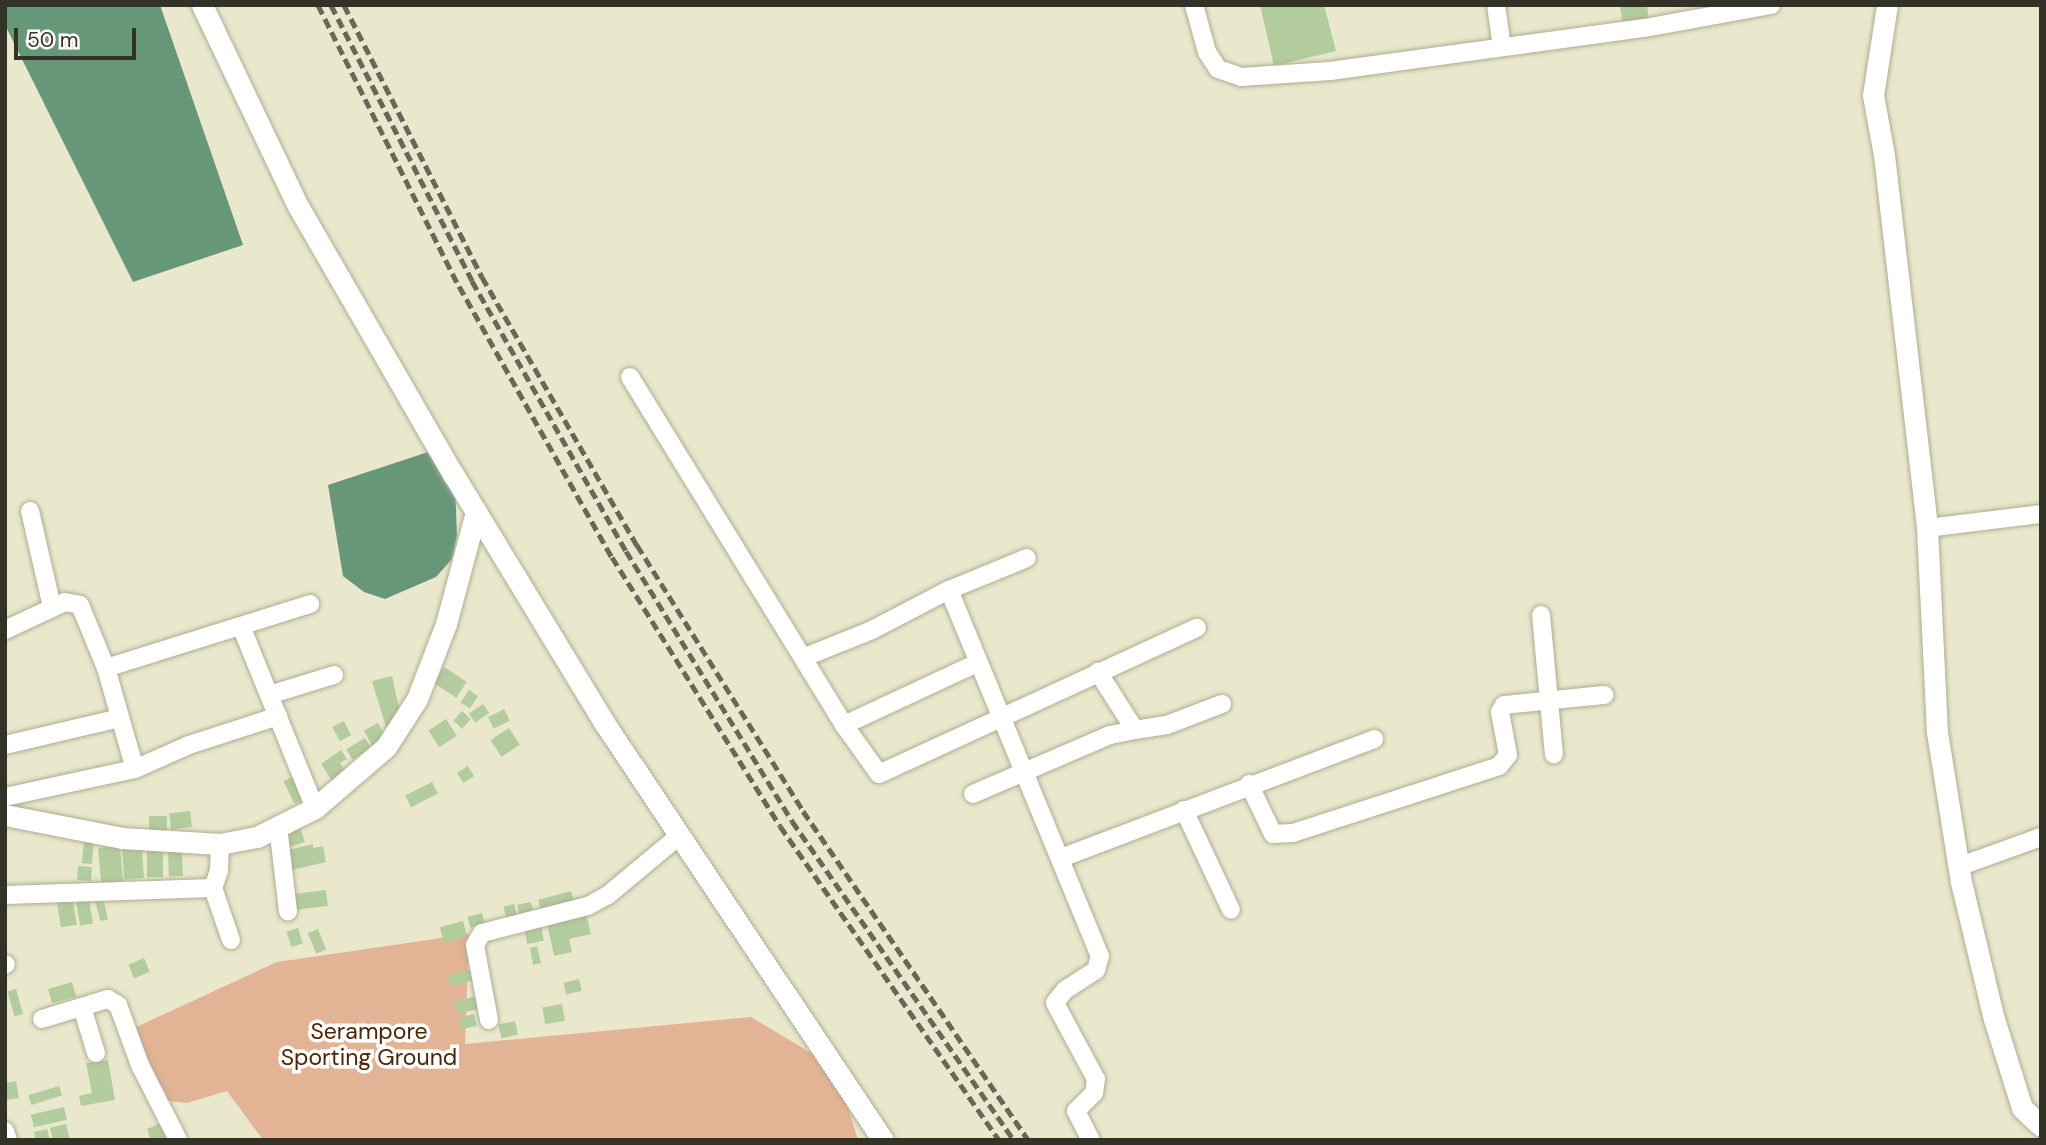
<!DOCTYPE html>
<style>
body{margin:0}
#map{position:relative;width:2046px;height:1145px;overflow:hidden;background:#eae8cc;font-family:"DM Sans",sans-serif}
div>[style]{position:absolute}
.green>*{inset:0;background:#e2b395}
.water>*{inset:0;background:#669778}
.building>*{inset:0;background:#b3cc9d;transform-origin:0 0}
.roads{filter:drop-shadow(0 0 2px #aead92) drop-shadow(0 0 2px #aead92)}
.minor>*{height:18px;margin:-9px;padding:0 9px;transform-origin:9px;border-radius:9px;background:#fff}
.tertiary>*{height:21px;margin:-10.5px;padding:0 10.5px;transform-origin:10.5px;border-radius:10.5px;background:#fff}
.rail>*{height:5px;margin-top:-2.5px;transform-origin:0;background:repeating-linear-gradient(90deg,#686858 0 10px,transparent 0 15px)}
span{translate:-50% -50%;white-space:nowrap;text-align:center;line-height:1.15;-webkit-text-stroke:7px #fff;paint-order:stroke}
.park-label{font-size:23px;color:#502500}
.frame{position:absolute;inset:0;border:7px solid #323227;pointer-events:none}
.scale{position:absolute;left:14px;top:28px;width:122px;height:32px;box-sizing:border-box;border:4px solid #323227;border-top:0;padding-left:9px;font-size:21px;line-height:24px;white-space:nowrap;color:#323227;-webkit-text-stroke:5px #fff;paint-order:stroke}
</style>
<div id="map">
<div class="green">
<i style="clip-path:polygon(469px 934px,465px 1044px,751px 1017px,836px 1068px,858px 1140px,263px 1140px,227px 1091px,187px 1103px,148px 1099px,136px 1027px,277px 962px)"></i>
</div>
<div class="water">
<i style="clip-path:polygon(5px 5px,160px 5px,243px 245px,133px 282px,5px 25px)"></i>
<i style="clip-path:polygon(428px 452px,441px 458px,455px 482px,457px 536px,452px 559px,436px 577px,385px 599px,364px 592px,343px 576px,328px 485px)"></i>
</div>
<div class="building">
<i style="clip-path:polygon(1260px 5px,1324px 5px,1336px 51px,1274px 66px)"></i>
<i style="clip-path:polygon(1647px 5px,1649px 20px,1623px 24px,1620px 7px)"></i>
<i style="left:444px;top:667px;width:27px;height:19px;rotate:33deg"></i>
<i style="clip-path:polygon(392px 676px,401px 716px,386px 727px,372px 681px)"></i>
<i style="left:469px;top:690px;width:11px;height:15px;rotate:34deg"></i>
<i style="left:483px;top:704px;width:11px;height:17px;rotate:56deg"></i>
<i style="left:504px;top:709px;width:13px;height:18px;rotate:63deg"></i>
<i style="left:462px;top:711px;width:12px;height:13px;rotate:42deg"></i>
<i style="left:446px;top:719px;width:20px;height:21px;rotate:57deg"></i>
<i style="left:344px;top:721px;width:16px;height:13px;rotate:63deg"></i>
<i style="left:378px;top:723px;width:17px;height:16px;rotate:62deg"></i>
<i style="left:509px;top:728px;width:20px;height:22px;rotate:57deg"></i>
<i style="left:365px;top:738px;width:12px;height:22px;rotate:59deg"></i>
<i style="clip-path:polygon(341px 750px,347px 759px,340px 763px,348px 775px,334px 784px,321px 764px)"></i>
<i style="left:468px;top:766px;width:12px;height:13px;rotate:59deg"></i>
<i style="left:296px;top:775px;width:25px;height:14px;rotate:64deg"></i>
<i style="left:432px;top:782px;width:13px;height:30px;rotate:63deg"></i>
<i style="left:190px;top:811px;width:16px;height:21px;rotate:83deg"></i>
<i style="left:149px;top:816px;width:18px;height:15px"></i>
<i style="left:298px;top:822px;width:21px;height:16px;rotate:71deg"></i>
<i style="left:84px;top:842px;width:10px;height:21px;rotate:6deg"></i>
<i style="clip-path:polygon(313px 844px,313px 848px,323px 846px,326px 862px,292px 870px,288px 850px)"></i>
<i style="left:120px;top:846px;width:35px;height:22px;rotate:85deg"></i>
<i style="left:142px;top:849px;width:29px;height:20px;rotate:86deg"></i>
<i style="left:147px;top:850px;width:16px;height:27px"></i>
<i style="left:182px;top:851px;width:25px;height:14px;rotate:88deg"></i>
<i style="left:78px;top:866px;width:14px;height:14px;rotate:4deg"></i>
<i style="left:326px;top:890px;width:16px;height:34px;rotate:83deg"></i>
<i style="left:571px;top:891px;width:16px;height:34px;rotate:75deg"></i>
<i style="left:72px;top:895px;width:30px;height:16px;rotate:81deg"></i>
<i style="left:88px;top:895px;width:29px;height:13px;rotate:80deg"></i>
<i style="left:102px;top:895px;width:25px;height:8px;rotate:76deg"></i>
<i style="left:531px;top:902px;width:15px;height:14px;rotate:79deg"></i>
<i style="left:514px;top:904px;width:16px;height:11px;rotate:75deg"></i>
<i style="left:482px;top:913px;width:11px;height:15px;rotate:75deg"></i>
<i style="clip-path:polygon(586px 914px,591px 934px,569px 939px,572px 952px,554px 956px,547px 923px)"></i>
<i style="left:463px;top:921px;width:16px;height:24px;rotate:75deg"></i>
<i style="left:541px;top:926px;width:15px;height:17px;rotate:79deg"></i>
<i style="left:298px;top:928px;width:16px;height:12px;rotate:72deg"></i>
<i style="left:318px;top:929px;width:22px;height:11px;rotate:68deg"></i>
<i style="clip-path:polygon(537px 946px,541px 963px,533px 965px,530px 948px)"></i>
<i style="left:144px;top:958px;width:15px;height:17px;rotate:67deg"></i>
<i style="left:472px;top:969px;width:11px;height:25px;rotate:75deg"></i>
<i style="left:579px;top:979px;width:12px;height:16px;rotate:76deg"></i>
<i style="left:72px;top:982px;width:15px;height:25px;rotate:74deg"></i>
<i style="left:16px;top:989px;width:26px;height:9px;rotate:74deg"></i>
<i style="left:477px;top:996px;width:13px;height:23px;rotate:77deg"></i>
<i style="left:562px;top:1004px;width:17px;height:20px;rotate:80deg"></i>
<i style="left:474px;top:1014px;width:12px;height:16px;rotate:76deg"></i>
<i style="left:515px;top:1021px;width:14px;height:17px;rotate:78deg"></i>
<i style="clip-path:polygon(108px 1060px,115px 1100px,81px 1106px,79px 1096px,92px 1093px,86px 1063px)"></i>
<i style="clip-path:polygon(16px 1081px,19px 1098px,5px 1100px,5px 1083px)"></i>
<i style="left:59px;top:1086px;width:10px;height:32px;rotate:73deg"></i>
<i style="left:64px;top:1107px;width:13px;height:34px;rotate:77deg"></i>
<i style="clip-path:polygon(164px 1122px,171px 1140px,151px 1140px,147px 1129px)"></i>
<i style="clip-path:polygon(66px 1124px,70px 1140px,53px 1140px,50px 1128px)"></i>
<i style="clip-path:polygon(47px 1129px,50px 1140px,36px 1140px,34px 1132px)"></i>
</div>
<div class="roads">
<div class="minor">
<i style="left:1194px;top:5px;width:49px;rotate:74.5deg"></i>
<i style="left:1207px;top:52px;width:20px;rotate:57deg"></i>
<i style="left:1218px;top:69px;width:24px;rotate:19deg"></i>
<i style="left:1241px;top:77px;width:89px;rotate:-3.9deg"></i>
<i style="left:1330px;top:71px;width:323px;rotate:-7.8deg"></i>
<i style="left:1650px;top:27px;width:123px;rotate:-10.3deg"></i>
<i style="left:1496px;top:5px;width:42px;rotate:81.9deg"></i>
<i style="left:630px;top:377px;width:409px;rotate:58.4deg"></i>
<i style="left:844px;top:725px;width:60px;rotate:54.5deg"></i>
<i style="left:879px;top:774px;width:350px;rotate:-24.7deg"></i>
<i style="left:30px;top:511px;width:98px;rotate:77.1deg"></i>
<i style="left:1927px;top:528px;width:115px;rotate:-7deg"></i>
<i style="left:949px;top:590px;width:84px;rotate:-22.3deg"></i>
<i style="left:1541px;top:615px;width:140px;rotate:84.7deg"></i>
<i style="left:241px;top:626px;width:196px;rotate:67.9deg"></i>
<i style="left:5px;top:630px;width:66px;rotate:-25deg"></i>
<i style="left:65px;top:602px;width:15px;rotate:11deg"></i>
<i style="left:80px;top:605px;width:68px;rotate:67.6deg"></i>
<i style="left:106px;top:668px;width:105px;rotate:74deg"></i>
<i style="left:805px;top:657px;width:72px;rotate:-21.9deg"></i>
<i style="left:872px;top:630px;width:87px;rotate:-27.5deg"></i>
<i style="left:949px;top:590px;width:396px;rotate:67.6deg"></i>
<i style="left:1100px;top:956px;width:15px;rotate:106deg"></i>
<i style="left:1096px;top:970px;width:37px;rotate:147deg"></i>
<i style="left:1065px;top:990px;width:16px;rotate:128deg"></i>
<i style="left:1055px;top:1003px;width:86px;rotate:61.7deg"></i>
<i style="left:1096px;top:1079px;width:14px;rotate:98deg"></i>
<i style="left:1094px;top:1093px;width:25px;rotate:135deg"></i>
<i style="left:1076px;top:1111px;width:33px;rotate:63deg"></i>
<i style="left:106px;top:668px;width:214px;rotate:-17.4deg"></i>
<i style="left:269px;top:695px;width:68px;rotate:-17.1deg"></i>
<i style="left:844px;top:725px;width:147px;rotate:-25deg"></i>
<i style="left:1135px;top:730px;width:32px;rotate:-9deg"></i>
<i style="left:1167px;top:725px;width:59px;rotate:-20.9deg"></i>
<i style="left:5px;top:745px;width:118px;rotate:-13.2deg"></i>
<i style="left:1249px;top:784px;width:55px;rotate:64.4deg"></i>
<i style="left:1273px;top:834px;width:20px;rotate:-3deg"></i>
<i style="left:1293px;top:833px;width:217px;rotate:-18deg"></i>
<i style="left:1499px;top:766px;width:14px;rotate:-51deg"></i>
<i style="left:1508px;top:755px;width:44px;rotate:-100.5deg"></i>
<i style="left:1500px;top:712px;width:8px;rotate:-60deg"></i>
<i style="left:1504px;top:705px;width:101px;rotate:-5.7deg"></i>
<i style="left:973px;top:794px;width:149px;rotate:-23.3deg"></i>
<i style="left:1110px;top:735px;width:25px;rotate:-11deg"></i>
<i style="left:1135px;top:730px;width:69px;rotate:-122.5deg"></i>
<i style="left:5px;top:797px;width:133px;rotate:-12.2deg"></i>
<i style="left:135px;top:769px;width:59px;rotate:-24deg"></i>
<i style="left:189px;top:745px;width:94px;rotate:-18deg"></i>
<i style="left:1184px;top:810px;width:110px;rotate:64.8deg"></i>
<i style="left:278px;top:826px;width:86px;rotate:83.3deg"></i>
<i style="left:1061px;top:858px;width:335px;rotate:-20.8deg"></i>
<i style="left:1958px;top:867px;width:88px;rotate:-19.9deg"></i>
<i style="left:213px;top:888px;width:55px;rotate:70.9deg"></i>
<i style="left:5px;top:895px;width:208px;rotate:-1.9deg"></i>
<i style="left:213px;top:888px;width:18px;rotate:-71deg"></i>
<i style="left:219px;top:871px;width:27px;rotate:-88deg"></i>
<i style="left:5px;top:965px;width:1px;rotate:-45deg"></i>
<i style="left:82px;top:1007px;width:48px;rotate:73.1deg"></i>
<i style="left:42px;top:1019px;width:69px;rotate:-16.9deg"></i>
<i style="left:108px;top:999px;width:12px;rotate:31deg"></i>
<i style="left:118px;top:1005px;width:64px;rotate:69.9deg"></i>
<i style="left:140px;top:1065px;width:84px;rotate:63.1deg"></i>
<i style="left:489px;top:1020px;width:76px;rotate:-100.6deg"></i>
<i style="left:475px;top:945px;width:14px;rotate:-60deg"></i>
<i style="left:482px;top:933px;width:109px;rotate:-14.3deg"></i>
<i style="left:588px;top:906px;width:23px;rotate:-29deg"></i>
<i style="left:608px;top:895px;width:94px;rotate:-39.8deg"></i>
<i style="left:5px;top:1131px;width:9px;rotate:72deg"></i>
</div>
<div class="tertiary">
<i style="left:202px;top:5px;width:223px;rotate:64.5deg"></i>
<i style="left:298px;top:206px;width:310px;rotate:60deg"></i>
<i style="left:453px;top:474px;width:293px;rotate:58.7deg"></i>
<i style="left:605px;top:724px;width:500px;rotate:56.25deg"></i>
<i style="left:1887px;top:5px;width:91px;rotate:98.8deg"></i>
<i style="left:1873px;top:95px;width:61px;rotate:79.6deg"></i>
<i style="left:1884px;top:155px;width:375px;rotate:83.4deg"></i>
<i style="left:1927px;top:528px;width:204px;rotate:87.2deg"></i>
<i style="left:1937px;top:732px;width:152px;rotate:80.9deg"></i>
<i style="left:1961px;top:882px;width:141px;rotate:76.5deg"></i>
<i style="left:1994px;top:1019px;width:93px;rotate:72.5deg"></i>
<i style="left:2022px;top:1108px;width:26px;rotate:43deg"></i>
<i style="left:5px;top:815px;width:119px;rotate:11.1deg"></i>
<i style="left:122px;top:838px;width:98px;rotate:3.5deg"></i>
<i style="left:220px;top:844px;width:38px;rotate:-11deg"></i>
<i style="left:257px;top:837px;width:65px;rotate:-26.6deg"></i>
<i style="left:315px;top:808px;width:94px;rotate:-40.7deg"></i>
<i style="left:386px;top:747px;width:57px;rotate:-57.1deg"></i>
<i style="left:417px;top:699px;width:80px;rotate:-68.9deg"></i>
<i style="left:446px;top:624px;width:116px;rotate:-75deg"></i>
</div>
</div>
<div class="rail">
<i style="left:318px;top:5px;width:314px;rotate:63.4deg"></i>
<i style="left:459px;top:286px;width:311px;rotate:60.6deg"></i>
<i style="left:612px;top:557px;width:317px;rotate:58deg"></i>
<i style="left:780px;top:826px;width:383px;rotate:55.1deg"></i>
<i style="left:331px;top:5px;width:310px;rotate:62.9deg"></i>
<i style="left:472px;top:281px;width:311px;rotate:60.3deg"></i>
<i style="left:626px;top:551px;width:317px;rotate:58.4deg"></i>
<i style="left:792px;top:821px;width:389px;rotate:55.2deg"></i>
<i style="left:344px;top:5px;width:305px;rotate:63.1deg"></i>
<i style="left:482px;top:277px;width:310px;rotate:60deg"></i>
<i style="left:637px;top:545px;width:314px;rotate:58deg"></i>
<i style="left:803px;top:811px;width:399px;rotate:55.6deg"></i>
</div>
<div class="park-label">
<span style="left:369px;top:1044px">Serampore<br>Sporting Ground</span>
</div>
<div class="frame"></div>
<div class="scale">50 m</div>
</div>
